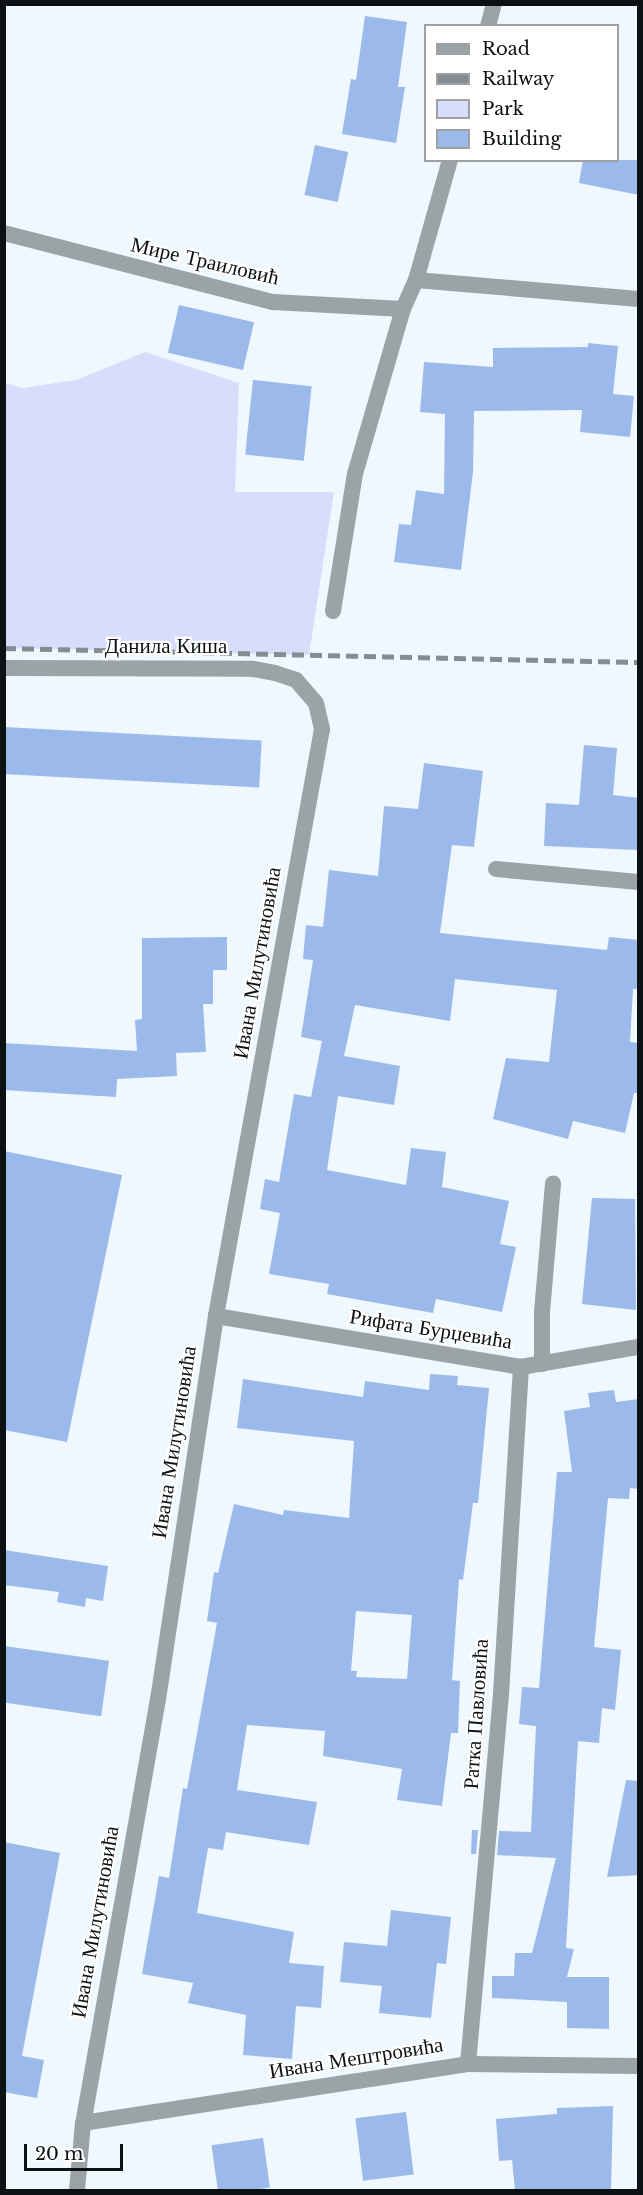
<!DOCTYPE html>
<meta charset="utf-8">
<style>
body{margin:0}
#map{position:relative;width:643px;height:2195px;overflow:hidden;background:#eff8fe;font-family:"Libre Baskerville",serif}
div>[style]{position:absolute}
.green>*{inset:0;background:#d8ddfc}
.building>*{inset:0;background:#9bbaeb;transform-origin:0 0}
.minor>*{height:16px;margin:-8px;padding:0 8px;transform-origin:8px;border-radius:8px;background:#9ca3a6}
.rail>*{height:4.5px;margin-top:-2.25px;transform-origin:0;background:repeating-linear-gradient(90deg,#868d92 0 12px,transparent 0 18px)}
span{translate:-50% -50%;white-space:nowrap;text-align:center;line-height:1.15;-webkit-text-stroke:4.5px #fff;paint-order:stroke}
.street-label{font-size:21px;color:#0c1114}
.frame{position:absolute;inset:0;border:6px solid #0c1114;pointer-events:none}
.legend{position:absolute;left:424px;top:24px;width:195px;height:138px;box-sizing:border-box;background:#fff;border:2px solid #9ea0a1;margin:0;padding:8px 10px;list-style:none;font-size:18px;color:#0c1114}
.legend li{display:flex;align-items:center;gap:12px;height:30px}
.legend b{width:30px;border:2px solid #9ea0a1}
.scale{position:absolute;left:24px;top:2144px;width:99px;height:27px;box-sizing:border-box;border:3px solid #0c1114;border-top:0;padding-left:8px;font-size:18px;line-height:21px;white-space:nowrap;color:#0c1114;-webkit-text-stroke:4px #fff;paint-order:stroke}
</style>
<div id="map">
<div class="green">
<i style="clip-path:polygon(145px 352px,239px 383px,235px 492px,334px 492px,309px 655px,5px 648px,5px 383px,22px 388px,76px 380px)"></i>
</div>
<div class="building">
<i style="clip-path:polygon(365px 16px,407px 22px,398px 87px,405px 87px,396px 143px,342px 134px,351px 79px,356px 80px)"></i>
<i style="left:315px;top:145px;width:34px;height:51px;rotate:12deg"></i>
<i style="clip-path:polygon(583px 160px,639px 160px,639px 195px,579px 183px)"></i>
<i style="left:179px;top:305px;width:77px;height:49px;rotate:13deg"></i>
<i style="clip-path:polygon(588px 343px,618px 346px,613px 394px,634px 396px,630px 437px,580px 432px,582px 410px,474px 411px,473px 472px,461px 570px,394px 562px,399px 524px,411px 525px,416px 490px,444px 494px,445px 414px,420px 412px,424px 362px,493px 367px,493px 348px,588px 347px)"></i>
<i style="left:253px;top:380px;width:59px;height:75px;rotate:6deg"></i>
<i style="left:4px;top:727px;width:258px;height:47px;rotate:3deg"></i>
<i style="clip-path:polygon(584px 745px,617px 748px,613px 795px,639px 798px,639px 850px,544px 846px,546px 803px,579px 805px)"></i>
<i style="clip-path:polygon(424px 763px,483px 771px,474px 847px,452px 845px,440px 933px,607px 950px,609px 937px,639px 940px,639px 989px,633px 989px,630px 1042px,639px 1043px,639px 1093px,634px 1093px,625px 1133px,573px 1121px,568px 1139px,493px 1119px,506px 1058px,549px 1062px,557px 990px,455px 979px,450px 1021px,355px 1005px,344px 1056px,400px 1066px,394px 1105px,338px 1096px,327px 1170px,406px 1185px,411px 1148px,446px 1152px,442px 1187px,509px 1201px,500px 1244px,516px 1247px,502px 1312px,436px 1299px,433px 1313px,327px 1294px,329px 1284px,269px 1274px,280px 1213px,260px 1209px,265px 1179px,279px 1182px,294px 1094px,311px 1097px,322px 1041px,301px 1037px,313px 960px,303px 959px,306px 925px,323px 927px,329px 870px,378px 876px,384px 806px,418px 809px)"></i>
<i style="clip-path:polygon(227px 937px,227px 970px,213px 970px,213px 1004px,203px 1004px,206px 1052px,176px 1053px,177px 1076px,117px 1079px,116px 1097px,4px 1090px,4px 1043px,137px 1051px,135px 1020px,142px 1019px,142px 938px)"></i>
<i style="clip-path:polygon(4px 1151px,122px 1175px,67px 1442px,4px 1430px)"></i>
<i style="clip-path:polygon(592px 1198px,635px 1199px,636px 1310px,582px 1304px)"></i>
<i style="clip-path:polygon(evenodd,430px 1374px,458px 1376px,457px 1385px,489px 1388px,478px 1503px,473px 1503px,463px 1580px,459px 1579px,452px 1680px,460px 1681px,458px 1733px,451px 1733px,442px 1806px,397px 1800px,402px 1769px,323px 1756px,325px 1731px,247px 1725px,237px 1790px,317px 1802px,309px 1845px,226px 1832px,223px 1850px,208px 1848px,197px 1913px,294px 1932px,289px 1963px,324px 1966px,321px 2008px,296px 2006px,292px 2059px,243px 2055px,246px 2015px,188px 2003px,193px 1983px,142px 1974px,159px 1876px,169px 1878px,183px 1788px,187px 1789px,217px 1623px,207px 1621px,214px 1572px,218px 1573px,234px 1504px,283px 1515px,284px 1510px,349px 1518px,354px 1441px,237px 1428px,243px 1379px,363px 1397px,365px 1381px,429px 1390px,430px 1374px,356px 1611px,412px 1615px,407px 1679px,356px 1677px,357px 1671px,351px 1671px,356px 1611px)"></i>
<i style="clip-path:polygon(614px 1390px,616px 1402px,639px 1399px,639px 1489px,630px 1488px,629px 1499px,608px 1498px,594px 1647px,621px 1650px,615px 1710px,602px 1708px,599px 1743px,578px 1741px,566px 1948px,574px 1949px,567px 1977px,609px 1977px,609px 2029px,567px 2028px,567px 2002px,492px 1998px,492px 1976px,514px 1976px,515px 1953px,532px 1953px,556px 1858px,497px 1855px,499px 1831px,531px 1832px,536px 1726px,519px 1724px,522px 1687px,539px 1688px,557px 1472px,572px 1472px,564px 1411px,590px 1407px,588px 1393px)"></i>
<i style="clip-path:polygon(4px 1550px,108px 1566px,103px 1601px,86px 1598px,85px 1607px,57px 1602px,59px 1592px,4px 1585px)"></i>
<i style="left:4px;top:1646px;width:106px;height:56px;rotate:8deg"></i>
<i style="clip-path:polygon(626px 1780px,639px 1781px,639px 1875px,607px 1877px)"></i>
<i style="clip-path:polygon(472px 1830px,478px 1830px,476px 1854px,471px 1854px)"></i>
<i style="clip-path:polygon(4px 1842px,60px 1853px,22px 2056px,44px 2060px,37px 2098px,4px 2092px)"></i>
<i style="clip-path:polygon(391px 1910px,451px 1917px,446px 1964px,437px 1963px,431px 2018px,379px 2013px,382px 1986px,340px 1982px,344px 1942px,387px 1946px)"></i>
<i style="clip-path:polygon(613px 2106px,611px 2190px,515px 2190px,512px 2160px,499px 2161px,496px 2119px,557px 2114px,557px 2108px)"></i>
<i style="left:406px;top:2112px;width:63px;height:51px;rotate:83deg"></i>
<i style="left:263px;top:2138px;width:50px;height:52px;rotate:82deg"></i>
</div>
<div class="minor">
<i style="left:488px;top:26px;width:23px;rotate:-75deg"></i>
<i style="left:4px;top:233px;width:278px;rotate:14.4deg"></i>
<i style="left:273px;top:302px;width:130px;rotate:3.1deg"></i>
<i style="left:403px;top:309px;width:32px;rotate:-66deg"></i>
<i style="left:416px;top:280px;width:125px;rotate:-74.2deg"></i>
<i style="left:416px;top:280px;width:223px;rotate:4.9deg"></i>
<i style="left:333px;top:611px;width:139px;rotate:-80.9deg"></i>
<i style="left:355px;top:474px;width:172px;rotate:-73.8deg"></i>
<i style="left:4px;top:668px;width:249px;rotate:0.2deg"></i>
<i style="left:253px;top:669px;width:22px;rotate:10deg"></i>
<i style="left:275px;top:673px;width:22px;rotate:18deg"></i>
<i style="left:296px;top:680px;width:30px;rotate:49deg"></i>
<i style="left:316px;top:703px;width:27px;rotate:77deg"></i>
<i style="left:322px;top:729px;width:596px;rotate:100.24deg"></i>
<i style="left:216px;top:1316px;width:387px;rotate:98.6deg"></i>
<i style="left:158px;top:1699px;width:431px;rotate:100deg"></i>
<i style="left:83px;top:2123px;width:67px;rotate:95.1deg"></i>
<i style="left:496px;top:869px;width:143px;rotate:5.2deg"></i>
<i style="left:216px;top:1316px;width:309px;rotate:9.5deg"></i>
<i style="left:521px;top:1367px;width:119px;rotate:-9.7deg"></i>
<i style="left:542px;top:1364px;width:52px;rotate:-90deg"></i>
<i style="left:542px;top:1312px;width:129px;rotate:-85.1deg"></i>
<i style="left:468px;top:2064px;width:371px;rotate:-84.9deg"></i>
<i style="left:501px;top:1694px;width:328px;rotate:-86.5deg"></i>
<i style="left:83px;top:2123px;width:389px;rotate:-8.7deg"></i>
<i style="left:468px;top:2064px;width:170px;rotate:0.7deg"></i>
</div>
<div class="rail">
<i style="left:4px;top:648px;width:634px;rotate:1.27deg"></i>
</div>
<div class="street-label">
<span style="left:205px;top:261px;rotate:13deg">Мире Траиловић</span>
<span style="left:166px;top:646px">Данила Киша</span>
<span style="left:257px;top:963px;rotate:-80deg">Ивана Милутиновића</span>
<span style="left:431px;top:1329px;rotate:9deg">Рифата Бурџевића</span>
<span style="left:174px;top:1442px;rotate:-81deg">Ивана Милутиновића</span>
<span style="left:476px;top:1714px;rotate:-86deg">Ратка Павловића</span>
<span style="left:95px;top:1922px;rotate:-80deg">Ивана Милутиновића</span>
<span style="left:356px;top:2058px;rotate:-9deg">Ивана Мештровића</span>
</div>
<div class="frame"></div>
<ul class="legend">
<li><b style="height:8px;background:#9ca3a6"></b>Road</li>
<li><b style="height:8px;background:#868d92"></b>Railway</li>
<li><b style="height:16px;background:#d8ddfc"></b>Park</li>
<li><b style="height:16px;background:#9bbaeb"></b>Building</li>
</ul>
<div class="scale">20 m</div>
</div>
